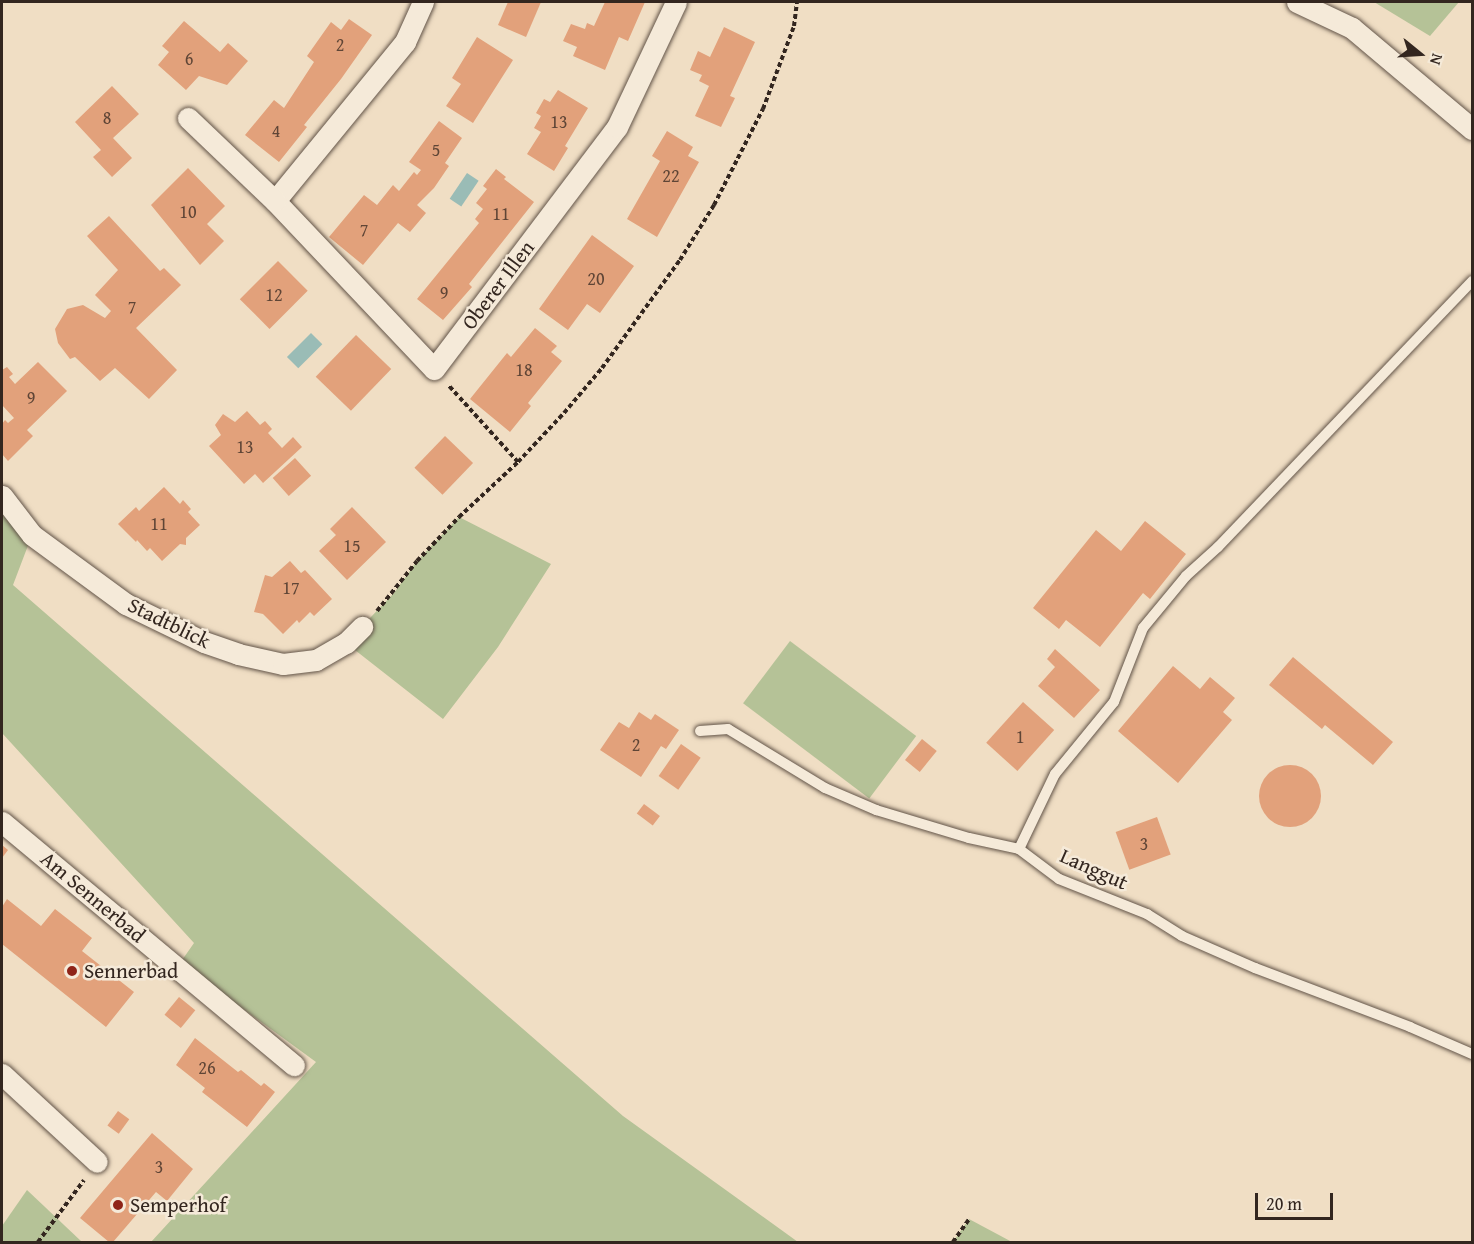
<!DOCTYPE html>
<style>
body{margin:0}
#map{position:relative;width:1474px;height:1244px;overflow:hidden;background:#f0dec4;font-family:"Gentium Book Plus",serif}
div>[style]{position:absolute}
.green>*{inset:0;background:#b5c297;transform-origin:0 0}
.water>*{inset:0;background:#9abcb6;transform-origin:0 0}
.building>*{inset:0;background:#e2a17b;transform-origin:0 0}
.round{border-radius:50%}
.path>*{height:4px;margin-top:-2px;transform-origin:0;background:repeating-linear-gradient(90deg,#33261f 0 4.5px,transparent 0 7.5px)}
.roads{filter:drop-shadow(0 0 2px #625448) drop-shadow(0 0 2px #625448)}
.service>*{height:10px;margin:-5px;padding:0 5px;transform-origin:5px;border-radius:5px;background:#f5ead9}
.minor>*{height:21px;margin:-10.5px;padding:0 10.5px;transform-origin:10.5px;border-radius:10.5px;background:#f5ead9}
.dots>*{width:16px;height:16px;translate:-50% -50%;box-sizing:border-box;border:3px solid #f5ead9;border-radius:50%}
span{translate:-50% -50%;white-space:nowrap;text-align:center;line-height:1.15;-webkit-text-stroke:5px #f5ead9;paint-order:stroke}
.number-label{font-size:18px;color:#5f4536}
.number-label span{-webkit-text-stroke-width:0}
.street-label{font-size:21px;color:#33261f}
.poi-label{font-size:21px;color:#33261f}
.left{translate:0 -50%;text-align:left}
.frame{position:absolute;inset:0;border:3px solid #33261f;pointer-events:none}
.north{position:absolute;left:1390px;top:24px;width:60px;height:60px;-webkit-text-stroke:4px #f5ead9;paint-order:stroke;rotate:108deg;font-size:16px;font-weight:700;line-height:24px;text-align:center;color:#33261f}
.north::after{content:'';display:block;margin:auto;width:21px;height:27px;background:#33261f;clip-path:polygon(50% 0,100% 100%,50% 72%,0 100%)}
.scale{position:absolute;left:1255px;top:1193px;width:78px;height:27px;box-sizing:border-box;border:3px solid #33261f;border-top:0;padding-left:8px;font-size:18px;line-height:21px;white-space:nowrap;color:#33261f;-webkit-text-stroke:4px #f5ead9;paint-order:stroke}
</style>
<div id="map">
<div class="green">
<i style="clip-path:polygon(1374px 2px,1459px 2px,1430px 36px)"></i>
<i style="clip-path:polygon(2px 496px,32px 535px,13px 585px,623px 1116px,798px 1242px,151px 1242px,316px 1062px,180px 963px,194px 943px,2px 733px)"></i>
<i style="clip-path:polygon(459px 517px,551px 564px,498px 647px,443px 719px,346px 643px,394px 593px,417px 561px)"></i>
<i style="left:790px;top:641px;width:158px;height:78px;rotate:37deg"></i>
<i style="clip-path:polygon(27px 1190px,82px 1242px,2px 1242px,2px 1226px)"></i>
<i style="clip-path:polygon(969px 1219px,1012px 1242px,953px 1242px)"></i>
</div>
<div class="water">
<i style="left:467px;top:173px;width:14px;height:31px;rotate:34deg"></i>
<i style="left:311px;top:333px;width:16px;height:34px;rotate:45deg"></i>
</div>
<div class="building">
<i style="clip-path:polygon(508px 2px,541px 2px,526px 37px,498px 25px)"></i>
<i style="clip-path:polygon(605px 2px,645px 2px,628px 41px,619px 37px,605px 70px,573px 56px,577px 47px,563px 41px,571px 24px,585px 29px,587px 23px,594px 26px)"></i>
<i style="clip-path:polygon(349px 19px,372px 35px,341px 79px,304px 125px,307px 127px,279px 162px,245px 135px,274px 100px,284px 108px,314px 62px,307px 56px,331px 22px,341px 30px)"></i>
<i style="clip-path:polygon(184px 21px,220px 52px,228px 43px,248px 61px,227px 85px,199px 76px,186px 90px,158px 65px,169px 52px,162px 46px)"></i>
<i style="clip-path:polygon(724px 27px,755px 42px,730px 96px,735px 98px,721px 127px,695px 116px,709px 86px,699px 81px,702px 75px,690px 70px,698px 51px,710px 57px)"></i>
<i style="clip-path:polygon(477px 37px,513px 60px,473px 123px,446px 106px,461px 84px,452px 78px)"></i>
<i style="clip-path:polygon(112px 86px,139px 114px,113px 138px,132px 158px,112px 177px,93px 157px,101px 150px,75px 122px)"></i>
<i style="clip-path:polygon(558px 90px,588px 108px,565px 146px,568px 148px,554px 171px,527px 154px,541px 132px,534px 128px,541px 116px,536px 113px,544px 99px,550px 102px)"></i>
<i style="clip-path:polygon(439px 121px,462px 138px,445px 163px,449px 166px,434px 188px,417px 205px,426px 213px,410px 232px,398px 223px,363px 265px,329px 237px,364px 195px,377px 205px,393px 185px,399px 191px,414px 172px,417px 175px,421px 170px,409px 162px)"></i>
<i style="clip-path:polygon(667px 131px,693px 147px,688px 156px,699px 162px,657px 237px,627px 219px,660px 161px,652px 156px)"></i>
<i style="clip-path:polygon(188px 168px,225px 206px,207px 224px,224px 241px,200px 265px,151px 205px)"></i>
<i style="clip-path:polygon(496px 169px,506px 177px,504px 179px,534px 202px,469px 284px,472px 287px,443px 320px,417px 299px,479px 223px,475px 219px,483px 209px,476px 203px,487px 189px,483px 186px)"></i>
<i style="clip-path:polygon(109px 216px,160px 271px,164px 268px,181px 285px,136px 328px,177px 370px,149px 399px,115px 368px,100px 381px,75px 357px,70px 359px,58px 343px,55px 329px,67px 309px,83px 305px,105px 318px,111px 311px,95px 295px,118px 270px,87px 236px)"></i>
<i style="clip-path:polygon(592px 235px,634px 266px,600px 313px,587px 304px,568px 330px,539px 309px)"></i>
<i style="left:278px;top:261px;width:42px;height:54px;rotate:45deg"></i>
<i style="clip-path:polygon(535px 328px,557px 346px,551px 352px,562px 361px,528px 403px,531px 406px,510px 432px,470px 399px,507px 353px,511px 357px)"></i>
<i style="left:356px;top:335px;width:49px;height:58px;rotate:44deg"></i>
<i style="clip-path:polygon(38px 362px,67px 391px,27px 430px,33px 436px,8px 461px,2px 454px,2px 424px,5px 420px,8px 423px,14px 418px,2px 405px,2px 370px,7px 367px,13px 374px,9px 377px,15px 384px)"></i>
<i style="clip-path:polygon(247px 411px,260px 425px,265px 421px,272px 429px,268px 433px,282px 448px,293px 437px,302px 447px,263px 483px,255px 474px,244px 484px,209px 446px,221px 435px,215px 425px,223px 414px,235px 422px)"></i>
<i style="left:445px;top:436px;width:39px;height:44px;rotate:44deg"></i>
<i style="left:295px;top:458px;width:24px;height:30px;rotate:48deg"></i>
<i style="clip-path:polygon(164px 487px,180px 504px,183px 500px,191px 509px,188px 512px,200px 525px,186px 538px,186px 545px,180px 544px,162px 561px,150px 548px,147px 551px,137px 540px,136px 542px,118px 524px,136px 507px,139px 511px)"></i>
<i style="clip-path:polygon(352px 507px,386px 542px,347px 580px,319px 551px,336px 535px,330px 529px)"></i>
<i style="clip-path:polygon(1145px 521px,1186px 554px,1150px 599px,1143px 593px,1100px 647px,1066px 620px,1059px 629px,1033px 608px,1096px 530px,1121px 551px)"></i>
<i style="clip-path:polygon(290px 561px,301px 573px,305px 570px,332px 599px,314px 616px,310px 612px,299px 623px,297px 620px,283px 634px,263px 614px,254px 612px,265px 575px,272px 577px)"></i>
<i style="clip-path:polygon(1055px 649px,1100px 690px,1074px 718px,1038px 686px,1055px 667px,1047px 659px)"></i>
<i style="clip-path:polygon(1293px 657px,1393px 742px,1373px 765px,1325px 725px,1322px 729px,1269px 685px)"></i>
<i style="clip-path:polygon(1173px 666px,1200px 689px,1210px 677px,1235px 698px,1223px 712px,1232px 720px,1178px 783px,1118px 731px)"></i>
<i style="left:1023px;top:702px;width:42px;height:55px;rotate:42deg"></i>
<i style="clip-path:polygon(639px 712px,651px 720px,655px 714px,679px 730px,666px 749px,661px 746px,641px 777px,600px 750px,619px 722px,629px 728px)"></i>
<i style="left:922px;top:739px;width:19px;height:27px;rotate:39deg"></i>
<i style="left:681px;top:744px;width:24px;height:39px;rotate:35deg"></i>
<i class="round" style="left:1259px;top:765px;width:62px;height:62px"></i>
<i style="left:644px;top:804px;width:20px;height:12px;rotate:37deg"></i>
<i style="left:1157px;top:817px;width:40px;height:44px;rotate:70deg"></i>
<i style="clip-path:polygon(2px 845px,8px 850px,2px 858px)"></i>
<i style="clip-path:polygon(7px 899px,41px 926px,55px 909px,92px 938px,82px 951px,134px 992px,106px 1027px,2px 944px,2px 907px)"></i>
<i style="left:179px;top:997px;width:21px;height:23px;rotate:39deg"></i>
<i style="clip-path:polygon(195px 1038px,238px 1072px,241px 1070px,261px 1086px,264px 1083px,275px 1092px,247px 1127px,202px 1092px,205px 1088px,176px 1065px)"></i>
<i style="left:118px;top:1111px;width:14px;height:18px;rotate:36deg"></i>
<i style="clip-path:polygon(152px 1133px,193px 1169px,167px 1201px,156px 1192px,113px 1242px,109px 1242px,80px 1218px)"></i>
</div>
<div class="path">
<i style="left:518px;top:462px;width:67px;rotate:-46.8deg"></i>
<i style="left:564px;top:413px;width:59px;rotate:-49.8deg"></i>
<i style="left:602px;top:368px;width:133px;rotate:-54.2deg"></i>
<i style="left:680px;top:260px;width:65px;rotate:-58.3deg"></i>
<i style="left:714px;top:205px;width:108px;rotate:-63deg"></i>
<i style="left:763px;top:109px;width:89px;rotate:-69.5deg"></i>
<i style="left:794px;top:26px;width:24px;rotate:-83deg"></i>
<i style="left:377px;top:611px;width:64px;rotate:-51.3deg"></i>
<i style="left:417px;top:561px;width:61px;rotate:-46.3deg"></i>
<i style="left:459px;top:517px;width:81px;rotate:-43deg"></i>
<i style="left:518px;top:462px;width:103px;rotate:-132.2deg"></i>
<i style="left:38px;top:1242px;width:77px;rotate:-53.4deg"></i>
<i style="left:953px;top:1242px;width:28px;rotate:-55deg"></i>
</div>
<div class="roads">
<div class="service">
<i style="left:700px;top:731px;width:28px;rotate:-4deg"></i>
<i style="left:728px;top:729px;width:114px;rotate:31.3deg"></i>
<i style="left:825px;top:788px;width:56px;rotate:23.3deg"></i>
<i style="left:876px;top:810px;width:97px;rotate:16.8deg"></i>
<i style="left:969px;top:838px;width:51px;rotate:12.4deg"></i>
<i style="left:1019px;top:849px;width:50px;rotate:36.9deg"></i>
<i style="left:1059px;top:879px;width:95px;rotate:21.7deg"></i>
<i style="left:1147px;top:914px;width:41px;rotate:32.2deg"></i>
<i style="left:1182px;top:936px;width:80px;rotate:23.7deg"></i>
<i style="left:1255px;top:968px;width:166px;rotate:20.8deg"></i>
<i style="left:1410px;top:1027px;width:68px;rotate:23.5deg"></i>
<i style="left:1019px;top:849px;width:83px;rotate:-64.4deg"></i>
<i style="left:1055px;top:774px;width:93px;rotate:-50.7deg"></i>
<i style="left:1114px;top:702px;width:79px;rotate:-68.6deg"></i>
<i style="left:1143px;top:628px;width:67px;rotate:-50.4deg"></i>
<i style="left:1186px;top:576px;width:43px;rotate:-42.2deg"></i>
<i style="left:1218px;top:547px;width:368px;rotate:-46.3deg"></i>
</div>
<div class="minor">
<i style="left:423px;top:2px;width:44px;rotate:114.2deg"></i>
<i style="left:405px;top:42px;width:205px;rotate:129.3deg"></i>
<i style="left:275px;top:201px;width:231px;rotate:46.6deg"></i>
<i style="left:434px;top:369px;width:303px;rotate:-52.9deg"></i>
<i style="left:617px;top:127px;width:138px;rotate:-64.7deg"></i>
<i style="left:1297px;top:2px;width:61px;rotate:25.3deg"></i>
<i style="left:1352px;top:28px;width:157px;rotate:40.1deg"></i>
<i style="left:188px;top:118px;width:120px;rotate:43.7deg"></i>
<i style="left:2px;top:496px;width:49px;rotate:52.4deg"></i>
<i style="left:32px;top:535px;width:117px;rotate:36.3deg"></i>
<i style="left:126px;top:604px;width:87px;rotate:26deg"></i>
<i style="left:204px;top:642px;width:36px;rotate:19deg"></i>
<i style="left:238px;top:654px;width:46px;rotate:12.5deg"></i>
<i style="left:283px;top:664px;width:33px;rotate:-7deg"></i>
<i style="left:316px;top:660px;width:34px;rotate:-30deg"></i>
<i style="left:346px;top:643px;width:23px;rotate:-45deg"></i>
<i style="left:2px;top:822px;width:380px;rotate:39.8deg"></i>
<i style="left:2px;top:1074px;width:129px;rotate:42.8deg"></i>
</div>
</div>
<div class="dots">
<i style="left:72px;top:971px;background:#8f2418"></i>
<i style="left:118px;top:1205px;background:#8f2418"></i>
</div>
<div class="number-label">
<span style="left:340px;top:45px">2</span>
<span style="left:189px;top:59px">6</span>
<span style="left:107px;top:118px">8</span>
<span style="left:559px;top:122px">13</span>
<span style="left:276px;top:131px">4</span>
<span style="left:436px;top:150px">5</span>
<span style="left:671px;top:176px">22</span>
<span style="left:188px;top:212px">10</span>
<span style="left:501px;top:214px">11</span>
<span style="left:364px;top:230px">7</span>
<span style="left:596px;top:279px">20</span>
<span style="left:444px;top:293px">9</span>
<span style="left:274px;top:295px">12</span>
<span style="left:132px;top:307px">7</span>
<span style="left:524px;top:370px">18</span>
<span style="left:31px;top:398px">9</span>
<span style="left:245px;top:447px">13</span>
<span style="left:159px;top:524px">11</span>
<span style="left:352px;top:546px">15</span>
<span style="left:291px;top:588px">17</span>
<span style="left:1020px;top:737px">1</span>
<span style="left:636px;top:745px">2</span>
<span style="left:1144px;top:844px">3</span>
<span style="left:207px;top:1068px">26</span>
<span style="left:159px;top:1167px">3</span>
</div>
<div class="street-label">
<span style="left:498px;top:285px;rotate:-53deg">Oberer Illen</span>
<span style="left:169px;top:623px;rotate:26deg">Stadtblick</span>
<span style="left:1094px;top:869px;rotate:24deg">Langgut</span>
<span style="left:93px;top:897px;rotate:40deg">Am Sennerbad</span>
</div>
<div class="poi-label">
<span class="left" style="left:84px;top:971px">Sennerbad</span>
<span class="left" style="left:130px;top:1205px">Semperhof</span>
</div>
<div class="frame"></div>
<div class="north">N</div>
<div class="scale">20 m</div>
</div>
